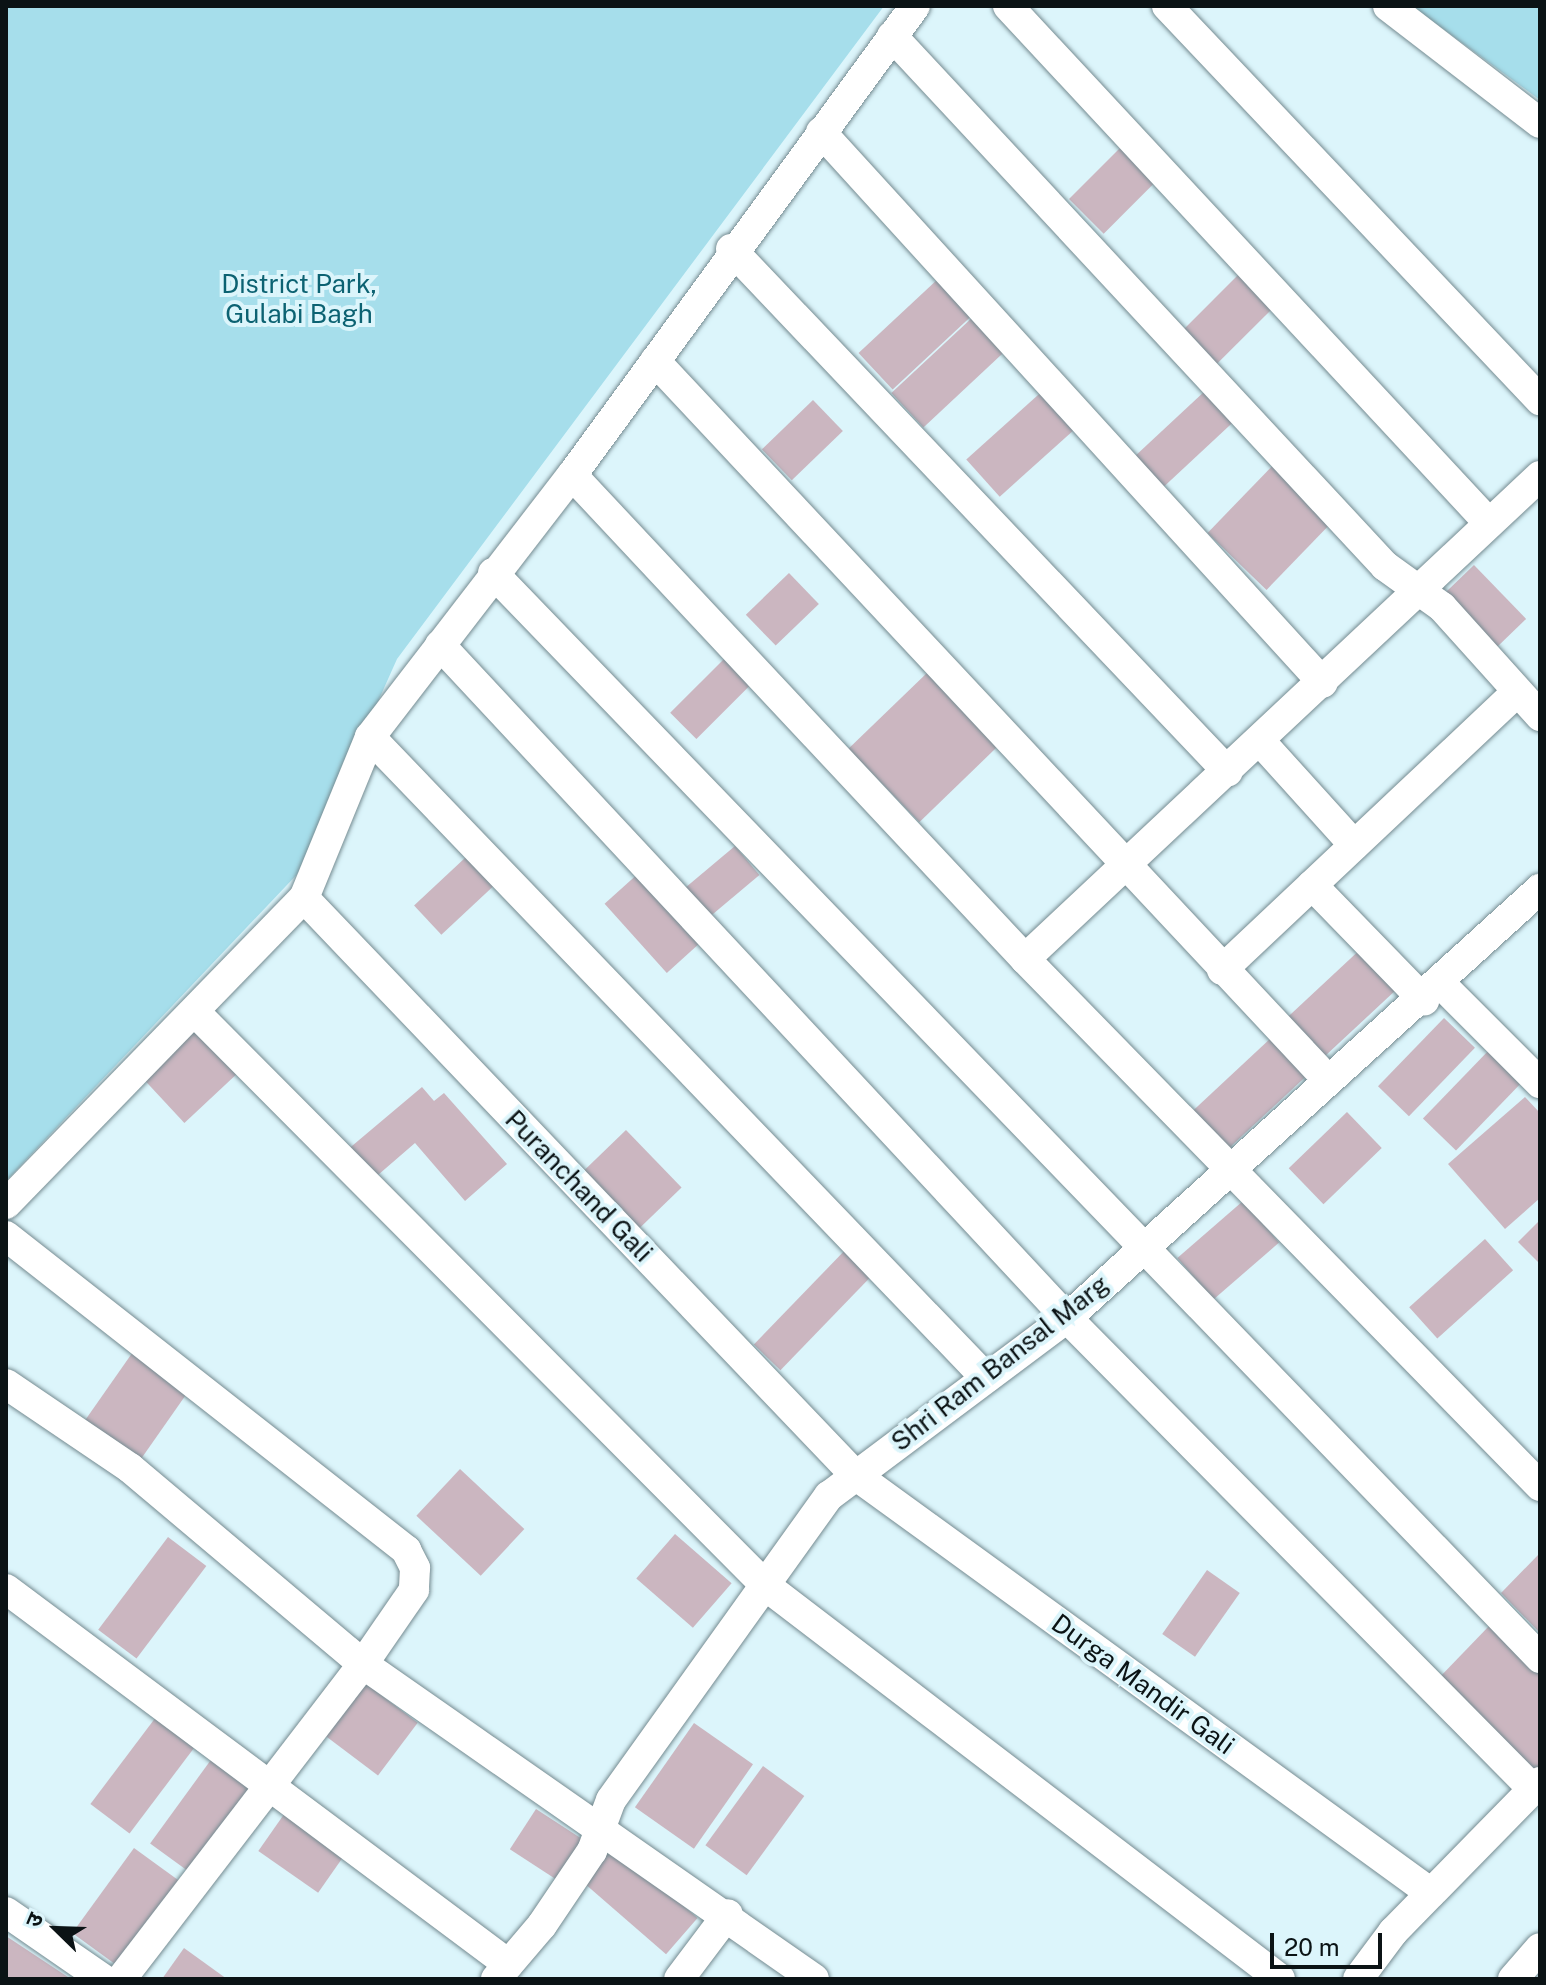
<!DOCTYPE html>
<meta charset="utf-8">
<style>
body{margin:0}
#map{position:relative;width:1546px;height:1985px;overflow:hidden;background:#dcf5fb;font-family:"Public Sans","Noto Sans Devanagari",sans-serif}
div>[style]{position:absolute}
.green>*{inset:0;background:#a6deeb}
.building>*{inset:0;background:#cbb6c0;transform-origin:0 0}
.roads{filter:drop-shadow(0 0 2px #758b91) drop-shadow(0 0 2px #758b91)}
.minor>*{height:30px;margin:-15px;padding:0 15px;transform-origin:15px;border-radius:15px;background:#fff}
span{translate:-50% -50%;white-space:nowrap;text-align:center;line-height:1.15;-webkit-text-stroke:8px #dcf5fb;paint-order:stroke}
.park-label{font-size:26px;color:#0c6272}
.street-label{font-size:26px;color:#0b1315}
.frame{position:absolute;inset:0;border:8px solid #0b1315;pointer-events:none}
.north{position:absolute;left:16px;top:1889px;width:80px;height:80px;-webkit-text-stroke:6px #dcf5fb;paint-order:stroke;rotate:293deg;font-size:22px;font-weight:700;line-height:32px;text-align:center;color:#0b1315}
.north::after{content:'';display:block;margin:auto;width:28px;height:36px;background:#0b1315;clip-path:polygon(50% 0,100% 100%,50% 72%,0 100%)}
.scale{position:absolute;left:1270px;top:1933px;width:112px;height:36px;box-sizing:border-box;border:4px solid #0b1315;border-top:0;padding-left:10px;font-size:24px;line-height:28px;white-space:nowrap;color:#0b1315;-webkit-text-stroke:6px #dcf5fb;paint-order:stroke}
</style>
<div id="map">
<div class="green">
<i style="clip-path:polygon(6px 6px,884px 6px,397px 659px,304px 867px,6px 1181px)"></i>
<i style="clip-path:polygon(1412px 6px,1540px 6px,1540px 100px)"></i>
</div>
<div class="building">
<i style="left:1127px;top:141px;width:49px;height:82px;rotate:45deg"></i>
<i style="left:1245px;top:268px;width:48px;height:89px;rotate:45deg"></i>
<i style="left:939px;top:278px;width:50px;height:110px;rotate:47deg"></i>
<i style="left:974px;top:316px;width:47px;height:113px;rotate:47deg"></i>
<i style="left:1048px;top:386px;width:50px;height:110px;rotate:48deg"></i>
<i style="left:1206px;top:390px;width:42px;height:98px;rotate:47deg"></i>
<i style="left:813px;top:400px;width:43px;height:71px;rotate:46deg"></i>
<i style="left:1277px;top:461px;width:82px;height:100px;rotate:44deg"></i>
<i style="left:1474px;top:565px;width:75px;height:44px;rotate:46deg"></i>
<i style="left:789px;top:573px;width:43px;height:60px;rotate:46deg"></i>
<i style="left:731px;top:652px;width:37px;height:86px;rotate:45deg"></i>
<i style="left:929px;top:671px;width:102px;height:112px;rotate:46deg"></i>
<i style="left:735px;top:846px;width:38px;height:75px;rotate:50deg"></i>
<i style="left:466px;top:857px;width:40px;height:71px;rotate:47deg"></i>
<i style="left:641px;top:871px;width:93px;height:49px;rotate:48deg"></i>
<i style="left:1365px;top:945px;width:54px;height:109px;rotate:47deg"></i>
<i style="left:1444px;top:1018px;width:43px;height:95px;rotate:44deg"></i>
<i style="left:197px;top:1025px;width:63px;height:76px;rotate:47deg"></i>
<i style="left:1272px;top:1037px;width:52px;height:110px;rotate:47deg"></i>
<i style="left:1491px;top:1048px;width:46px;height:98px;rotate:44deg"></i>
<i style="clip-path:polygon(422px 1087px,434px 1101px,444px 1093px,507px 1164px,465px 1201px,415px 1143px,371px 1181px,346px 1151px)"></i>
<i style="clip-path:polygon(1525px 1097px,1540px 1113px,1540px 1198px,1505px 1229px,1448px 1164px)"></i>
<i style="left:1347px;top:1112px;width:50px;height:81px;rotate:46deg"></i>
<i style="left:626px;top:1130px;width:80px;height:68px;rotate:46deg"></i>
<i style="left:1243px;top:1201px;width:55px;height:87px;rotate:49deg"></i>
<i style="clip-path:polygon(1540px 1220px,1540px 1264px,1518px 1242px)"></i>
<i style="left:1485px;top:1239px;width:42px;height:102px;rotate:48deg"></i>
<i style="left:849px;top:1246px;width:37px;height:137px;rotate:44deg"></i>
<i style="left:135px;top:1349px;width:68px;height:98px;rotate:35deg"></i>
<i style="left:460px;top:1469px;width:88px;height:64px;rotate:43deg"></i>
<i style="left:675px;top:1534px;width:75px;height:59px;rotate:41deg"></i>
<i style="left:168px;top:1537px;width:48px;height:116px;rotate:37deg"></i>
<i style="clip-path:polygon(1540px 1553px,1540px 1633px,1501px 1593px)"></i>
<i style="left:1207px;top:1570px;width:40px;height:78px;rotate:35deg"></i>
<i style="clip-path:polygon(1490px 1625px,1540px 1673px,1540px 1766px,1532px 1774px,1436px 1681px)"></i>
<i style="left:365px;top:1683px;width:66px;height:66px;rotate:37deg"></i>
<i style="left:156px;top:1717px;width:49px;height:109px;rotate:37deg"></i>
<i style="left:694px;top:1723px;width:72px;height:103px;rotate:35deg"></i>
<i style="left:213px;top:1757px;width:51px;height:107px;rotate:36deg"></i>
<i style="left:763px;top:1766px;width:51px;height:98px;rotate:36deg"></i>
<i style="left:536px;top:1809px;width:60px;height:48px;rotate:33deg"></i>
<i style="left:287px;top:1810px;width:73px;height:50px;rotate:35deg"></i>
<i style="left:610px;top:1842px;width:116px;height:48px;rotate:41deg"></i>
<i style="left:134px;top:1848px;width:57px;height:105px;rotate:36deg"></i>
<i style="clip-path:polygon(6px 1936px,71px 1979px,6px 1979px)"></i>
<i style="clip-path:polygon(184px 1948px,227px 1979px,162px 1979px)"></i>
</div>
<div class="roads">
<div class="minor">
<i style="left:1008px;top:6px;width:705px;rotate:47.07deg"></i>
<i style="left:1167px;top:6px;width:543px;rotate:46.57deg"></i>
<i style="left:1388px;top:6px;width:192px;rotate:37.6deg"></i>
<i style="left:892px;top:36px;width:724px;rotate:47.07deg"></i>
<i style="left:1385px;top:566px;width:70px;rotate:35.7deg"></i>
<i style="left:1442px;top:607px;width:147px;rotate:48deg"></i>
<i style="left:821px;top:132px;width:745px;rotate:47.66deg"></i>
<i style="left:731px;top:249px;width:721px;rotate:46.46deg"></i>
<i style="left:655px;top:361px;width:985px;rotate:46.89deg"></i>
<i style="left:572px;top:475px;width:663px;rotate:46.89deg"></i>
<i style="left:1540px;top:476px;width:706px;rotate:136.84deg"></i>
<i style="left:1025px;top:959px;width:737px;rotate:45.66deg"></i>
<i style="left:493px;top:573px;width:1508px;rotate:46.02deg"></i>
<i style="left:440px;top:645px;width:920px;rotate:47.03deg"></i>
<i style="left:1067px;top:1318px;width:663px;rotate:45.31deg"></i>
<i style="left:370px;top:737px;width:889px;rotate:46.14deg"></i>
<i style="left:1261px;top:742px;width:139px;rotate:47.9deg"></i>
<i style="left:1312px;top:885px;width:161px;rotate:45.8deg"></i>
<i style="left:304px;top:898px;width:796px;rotate:46.32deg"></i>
<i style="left:854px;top:1474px;width:713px;rotate:35.99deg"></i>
<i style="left:1222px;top:970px;width:405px;rotate:-43.3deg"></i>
<i style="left:1442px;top:985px;width:139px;rotate:45deg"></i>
<i style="left:195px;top:1012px;width:810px;rotate:45.15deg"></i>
<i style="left:766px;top:1586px;width:647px;rotate:37.4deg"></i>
<i style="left:6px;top:1204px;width:427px;rotate:-45.8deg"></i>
<i style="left:304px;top:898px;width:174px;rotate:-67.7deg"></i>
<i style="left:370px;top:737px;width:331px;rotate:-52.4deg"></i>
<i style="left:572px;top:475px;width:581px;rotate:-53.82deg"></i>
<i style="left:6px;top:1236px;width:509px;rotate:38.13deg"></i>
<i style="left:406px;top:1550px;width:20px;rotate:63deg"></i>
<i style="left:415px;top:1568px;width:22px;rotate:93deg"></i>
<i style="left:414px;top:1590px;width:90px;rotate:124.6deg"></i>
<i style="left:363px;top:1664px;width:397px;rotate:127.5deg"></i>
<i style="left:6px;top:1384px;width:150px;rotate:34.1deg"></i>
<i style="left:130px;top:1468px;width:304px;rotate:40.1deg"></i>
<i style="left:363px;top:1664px;width:550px;rotate:34.93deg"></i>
<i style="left:6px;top:1589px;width:627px;rotate:36.76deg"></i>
<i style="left:6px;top:1912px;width:118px;rotate:34.6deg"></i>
<i style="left:496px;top:1979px;width:71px;rotate:-49.6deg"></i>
<i style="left:542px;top:1925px;width:89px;rotate:-56deg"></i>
<i style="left:592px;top:1851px;width:54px;rotate:-69.6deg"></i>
<i style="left:611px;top:1800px;width:374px;rotate:-54.4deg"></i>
<i style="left:829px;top:1496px;width:297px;rotate:-36.8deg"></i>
<i style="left:1067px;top:1318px;width:639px;rotate:-42.21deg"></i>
<i style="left:679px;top:1979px;width:81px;rotate:-53deg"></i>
<i style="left:1358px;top:1979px;width:59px;rotate:-53.3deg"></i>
<i style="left:1393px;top:1932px;width:210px;rotate:-45.6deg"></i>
<i style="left:1513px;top:1979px;width:41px;rotate:-48.9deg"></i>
</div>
</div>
<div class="park-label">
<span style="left:299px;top:299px">District Park,<br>Gulabi Bagh</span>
</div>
<div class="street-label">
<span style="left:579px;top:1186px;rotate:46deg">Puranchand Gali</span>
<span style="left:1000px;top:1363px;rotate:-38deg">Shri Ram Bansal Marg</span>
<span style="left:1143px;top:1684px;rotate:36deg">Durga Mandir Gali</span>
</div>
<div class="frame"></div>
<div class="north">उ</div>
<div class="scale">20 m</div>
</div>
